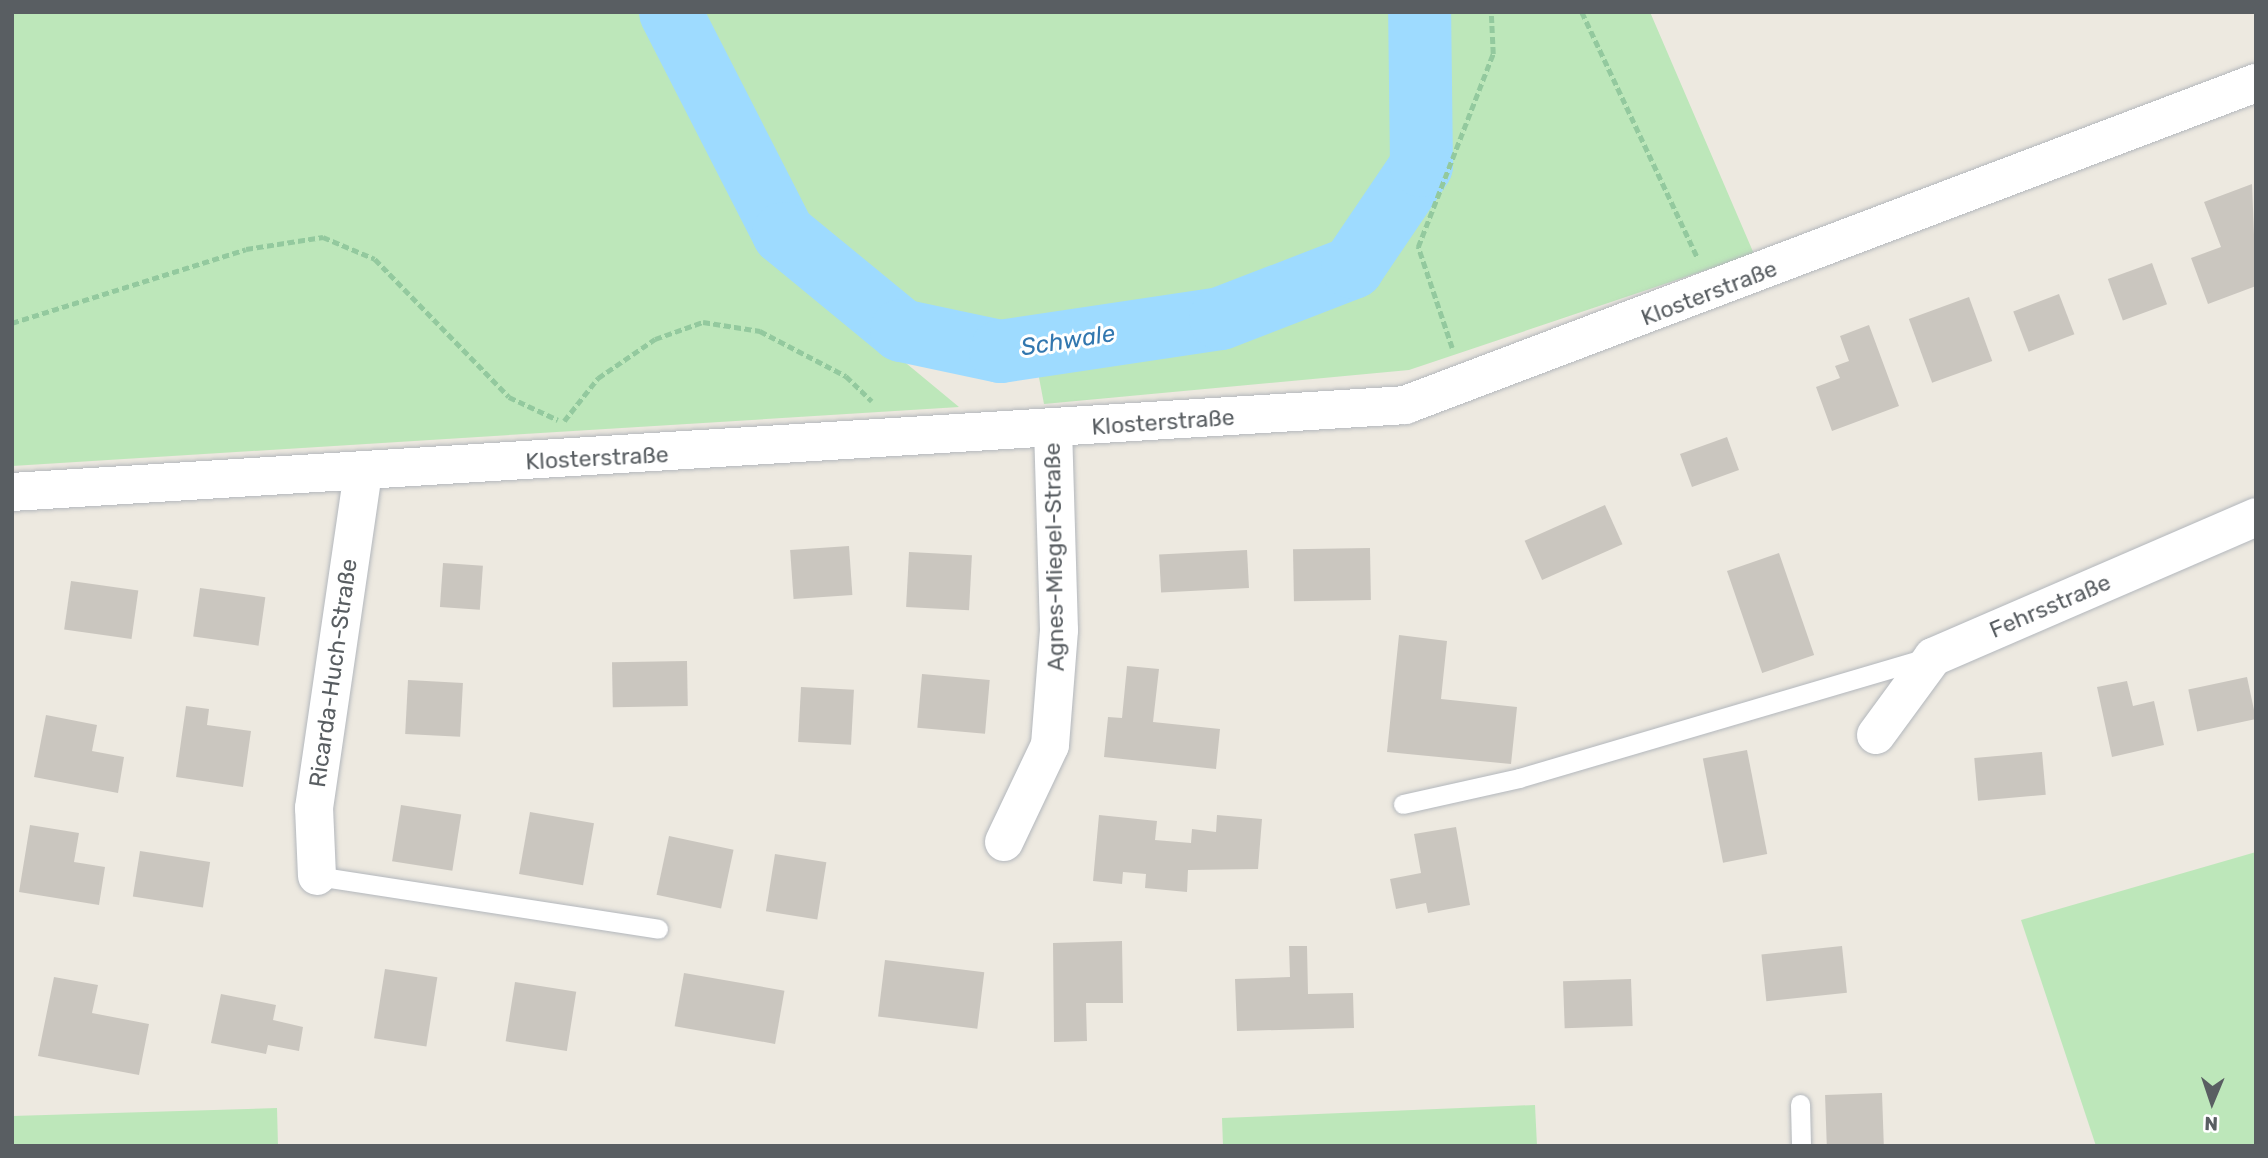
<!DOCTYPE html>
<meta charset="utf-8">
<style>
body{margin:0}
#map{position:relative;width:2268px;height:1158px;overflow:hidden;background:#ede9e0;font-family:Rubik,sans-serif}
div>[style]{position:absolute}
.green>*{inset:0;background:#bde7ba}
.river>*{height:63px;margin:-31.5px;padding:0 31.5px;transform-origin:31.5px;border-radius:31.5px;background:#9edbff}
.building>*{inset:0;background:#cac6bf;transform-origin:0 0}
.path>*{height:4.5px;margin-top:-2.25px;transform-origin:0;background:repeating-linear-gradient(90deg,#93c99e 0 7px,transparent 0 10.5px)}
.roads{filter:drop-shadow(0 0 2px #b3b7bc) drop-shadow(0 0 2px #b3b7bc)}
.lane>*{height:19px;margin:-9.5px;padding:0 9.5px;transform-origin:9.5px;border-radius:9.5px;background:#fff}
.street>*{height:38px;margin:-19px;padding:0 19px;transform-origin:19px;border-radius:19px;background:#fff}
span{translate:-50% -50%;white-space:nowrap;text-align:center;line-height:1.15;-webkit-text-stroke:6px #fff;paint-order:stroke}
.street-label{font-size:23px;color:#595e62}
.water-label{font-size:24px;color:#3277af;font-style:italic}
.frame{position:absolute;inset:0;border:14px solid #595e62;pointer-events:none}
.north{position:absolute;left:2177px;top:1067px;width:70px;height:70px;-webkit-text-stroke:5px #fff;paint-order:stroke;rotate:182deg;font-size:19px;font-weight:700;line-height:28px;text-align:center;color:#595e62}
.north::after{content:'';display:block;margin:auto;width:24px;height:32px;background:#595e62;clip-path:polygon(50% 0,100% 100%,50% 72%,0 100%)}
</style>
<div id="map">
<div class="green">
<i style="clip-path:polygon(12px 12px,1650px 12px,1754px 254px,1409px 370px,1044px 404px,1037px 367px,895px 354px,959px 407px,12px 466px)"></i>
<i style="clip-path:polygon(2256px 852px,2256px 1146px,2096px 1146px,2021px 920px)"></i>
<i style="clip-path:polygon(1535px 1105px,1537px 1146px,1223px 1146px,1222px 1118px)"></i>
<i style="clip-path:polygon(277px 1108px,278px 1146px,12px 1146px,12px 1116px)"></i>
</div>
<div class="river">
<i style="left:670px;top:12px;width:248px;rotate:62.9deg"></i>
<i style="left:783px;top:233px;width:153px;rotate:39.4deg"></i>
<i style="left:901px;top:330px;width:101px;rotate:12deg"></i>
<i style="left:1000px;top:351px;width:222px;rotate:-8.5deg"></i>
<i style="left:1220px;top:318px;width:142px;rotate:-21.1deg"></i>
<i style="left:1352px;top:267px;width:123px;rotate:-55.9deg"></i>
<i style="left:1421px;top:165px;width:153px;rotate:-90.7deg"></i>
</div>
<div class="building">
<i style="clip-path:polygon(2252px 184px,2256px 286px,2208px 304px,2191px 258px,2221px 247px,2204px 202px)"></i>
<i style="left:2152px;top:263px;width:44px;height:47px;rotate:70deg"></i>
<i style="left:2059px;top:294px;width:43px;height:49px;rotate:69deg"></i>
<i style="left:1969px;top:297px;width:68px;height:64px;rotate:70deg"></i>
<i style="clip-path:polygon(1869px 325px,1899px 406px,1832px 431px,1816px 387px,1840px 378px,1835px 366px,1849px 361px,1840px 336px)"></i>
<i style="left:1727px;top:437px;width:35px;height:50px;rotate:70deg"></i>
<i style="left:1605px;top:505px;width:43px;height:88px;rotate:66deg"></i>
<i style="left:849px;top:546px;width:49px;height:59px;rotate:86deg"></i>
<i style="left:1370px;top:548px;width:52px;height:77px;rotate:89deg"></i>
<i style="left:1247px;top:550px;width:38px;height:88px;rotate:87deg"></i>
<i style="left:909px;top:552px;width:63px;height:55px;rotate:3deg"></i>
<i style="left:1779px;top:553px;width:108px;height:55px;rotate:71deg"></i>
<i style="left:443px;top:563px;width:40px;height:44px;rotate:4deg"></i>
<i style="left:71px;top:581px;width:68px;height:49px;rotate:8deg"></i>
<i style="left:200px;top:588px;width:66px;height:49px;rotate:8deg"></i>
<i style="clip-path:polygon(1399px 635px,1447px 641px,1441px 699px,1517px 707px,1511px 764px,1387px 752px)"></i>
<i style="left:687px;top:661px;width:45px;height:75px;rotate:89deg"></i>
<i style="clip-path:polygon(1127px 666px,1159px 669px,1153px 722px,1220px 729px,1216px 769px,1104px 757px,1108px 717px,1122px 718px)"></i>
<i style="left:922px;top:674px;width:68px;height:54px;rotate:5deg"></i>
<i style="left:2247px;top:677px;width:43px;height:60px;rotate:78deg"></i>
<i style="left:408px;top:680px;width:55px;height:54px;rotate:3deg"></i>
<i style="clip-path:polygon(2127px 681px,2133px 706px,2154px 701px,2164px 745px,2112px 757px,2097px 687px)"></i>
<i style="left:801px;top:687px;width:53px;height:55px;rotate:3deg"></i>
<i style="clip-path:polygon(186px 706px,209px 709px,207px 725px,251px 731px,243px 787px,176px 777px)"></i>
<i style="clip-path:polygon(46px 715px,97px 725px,92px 751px,124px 757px,118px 793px,34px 777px)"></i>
<i style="left:1747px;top:750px;width:106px;height:45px;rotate:79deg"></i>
<i style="left:2042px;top:752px;width:43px;height:68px;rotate:85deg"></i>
<i style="left:401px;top:805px;width:61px;height:57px;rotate:9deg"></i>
<i style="left:530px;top:812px;width:65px;height:63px;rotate:10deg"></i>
<i style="clip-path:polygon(1099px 815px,1157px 821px,1155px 840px,1191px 843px,1192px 829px,1216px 832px,1217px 815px,1262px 819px,1258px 869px,1188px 870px,1187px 892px,1145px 888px,1146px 874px,1123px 872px,1122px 884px,1093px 881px)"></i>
<i style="clip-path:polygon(30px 825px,79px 833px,74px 862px,105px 867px,99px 905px,19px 892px)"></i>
<i style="clip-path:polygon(1456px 827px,1470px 905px,1428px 913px,1426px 903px,1396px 909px,1390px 879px,1421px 873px,1414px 834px)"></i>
<i style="left:669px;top:836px;width:66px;height:60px;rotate:12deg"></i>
<i style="left:140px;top:851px;width:71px;height:46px;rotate:9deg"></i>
<i style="left:775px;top:854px;width:52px;height:58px;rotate:9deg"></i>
<i style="clip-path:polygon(1122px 941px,1123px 1003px,1086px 1003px,1087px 1041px,1054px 1042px,1053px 943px)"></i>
<i style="clip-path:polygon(1289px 946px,1307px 946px,1308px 994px,1353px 993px,1354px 1028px,1237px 1031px,1235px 979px,1290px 977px)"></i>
<i style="left:1842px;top:946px;width:47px;height:81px;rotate:84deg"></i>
<i style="left:885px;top:960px;width:100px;height:57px;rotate:7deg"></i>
<i style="left:385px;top:969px;width:53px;height:70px;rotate:9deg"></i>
<i style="left:684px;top:973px;width:102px;height:54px;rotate:10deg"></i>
<i style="clip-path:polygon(54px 977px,98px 985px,92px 1013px,149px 1024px,139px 1075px,38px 1056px)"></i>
<i style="left:1631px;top:979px;width:47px;height:68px;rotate:88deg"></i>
<i style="left:515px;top:982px;width:62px;height:60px;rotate:9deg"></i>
<i style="clip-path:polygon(221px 994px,276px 1005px,273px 1020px,303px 1027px,299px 1051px,268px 1045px,266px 1054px,211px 1043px)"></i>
<i style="left:1882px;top:1093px;width:53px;height:57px;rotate:88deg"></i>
</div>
<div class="path">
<i style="left:1582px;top:12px;width:270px;rotate:64.8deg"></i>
<i style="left:12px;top:323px;width:245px;rotate:-17.5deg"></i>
<i style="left:246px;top:249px;width:78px;rotate:-8.9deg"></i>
<i style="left:323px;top:237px;width:56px;rotate:22.9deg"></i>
<i style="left:375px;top:259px;width:192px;rotate:45.8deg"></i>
<i style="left:509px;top:397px;width:54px;rotate:25.1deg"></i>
<i style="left:1452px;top:348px;width:107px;rotate:-108.6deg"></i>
<i style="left:1418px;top:247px;width:207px;rotate:-68.8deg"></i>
<i style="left:1493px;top:54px;width:42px;rotate:-92.7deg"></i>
<i style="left:564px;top:421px;width:55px;rotate:-51.7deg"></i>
<i style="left:598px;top:378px;width:69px;rotate:-34.4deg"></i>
<i style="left:655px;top:339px;width:51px;rotate:-19.5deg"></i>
<i style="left:703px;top:322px;width:58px;rotate:9deg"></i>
<i style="left:760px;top:331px;width:97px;rotate:27.6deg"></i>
<i style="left:846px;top:376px;width:36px;rotate:44deg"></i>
</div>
<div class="roads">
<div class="lane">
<i style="left:1403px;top:804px;width:119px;rotate:-12.6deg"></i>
<i style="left:1519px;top:778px;width:426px;rotate:-16.4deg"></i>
<i style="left:317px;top:876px;width:345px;rotate:8.8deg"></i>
<i style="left:1800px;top:1104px;width:42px;rotate:88.6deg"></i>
</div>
<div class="street">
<i style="left:12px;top:492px;width:1396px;rotate:-3.57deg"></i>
<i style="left:1405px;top:405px;width:910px;rotate:-20.73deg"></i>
<i style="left:1876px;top:735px;width:97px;rotate:-53.8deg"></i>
<i style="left:1933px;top:657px;width:352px;rotate:-23.4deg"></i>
<i style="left:1004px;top:842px;width:107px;rotate:-64.6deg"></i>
<i style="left:1050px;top:745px;width:115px;rotate:-85.5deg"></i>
<i style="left:1059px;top:630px;width:200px;rotate:-91.7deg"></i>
<i style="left:317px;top:876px;width:68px;rotate:-92.5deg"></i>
<i style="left:314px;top:808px;width:341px;rotate:-81.7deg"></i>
</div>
</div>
<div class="street-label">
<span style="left:1709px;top:293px;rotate:-21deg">Klosterstraße</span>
<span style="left:1163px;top:422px;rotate:-4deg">Klosterstraße</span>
<span style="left:597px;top:458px;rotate:-3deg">Klosterstraße</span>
<span style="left:1054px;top:557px;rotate:-91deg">Agnes-Miegel-Straße</span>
<span style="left:2050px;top:606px;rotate:-23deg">Fehrsstraße</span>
<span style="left:333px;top:673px;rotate:-82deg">Ricarda-Huch-Straße</span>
</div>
<div class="water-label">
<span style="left:1068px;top:341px;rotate:-9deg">Schwale</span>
</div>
<div class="frame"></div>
<div class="north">N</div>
</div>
